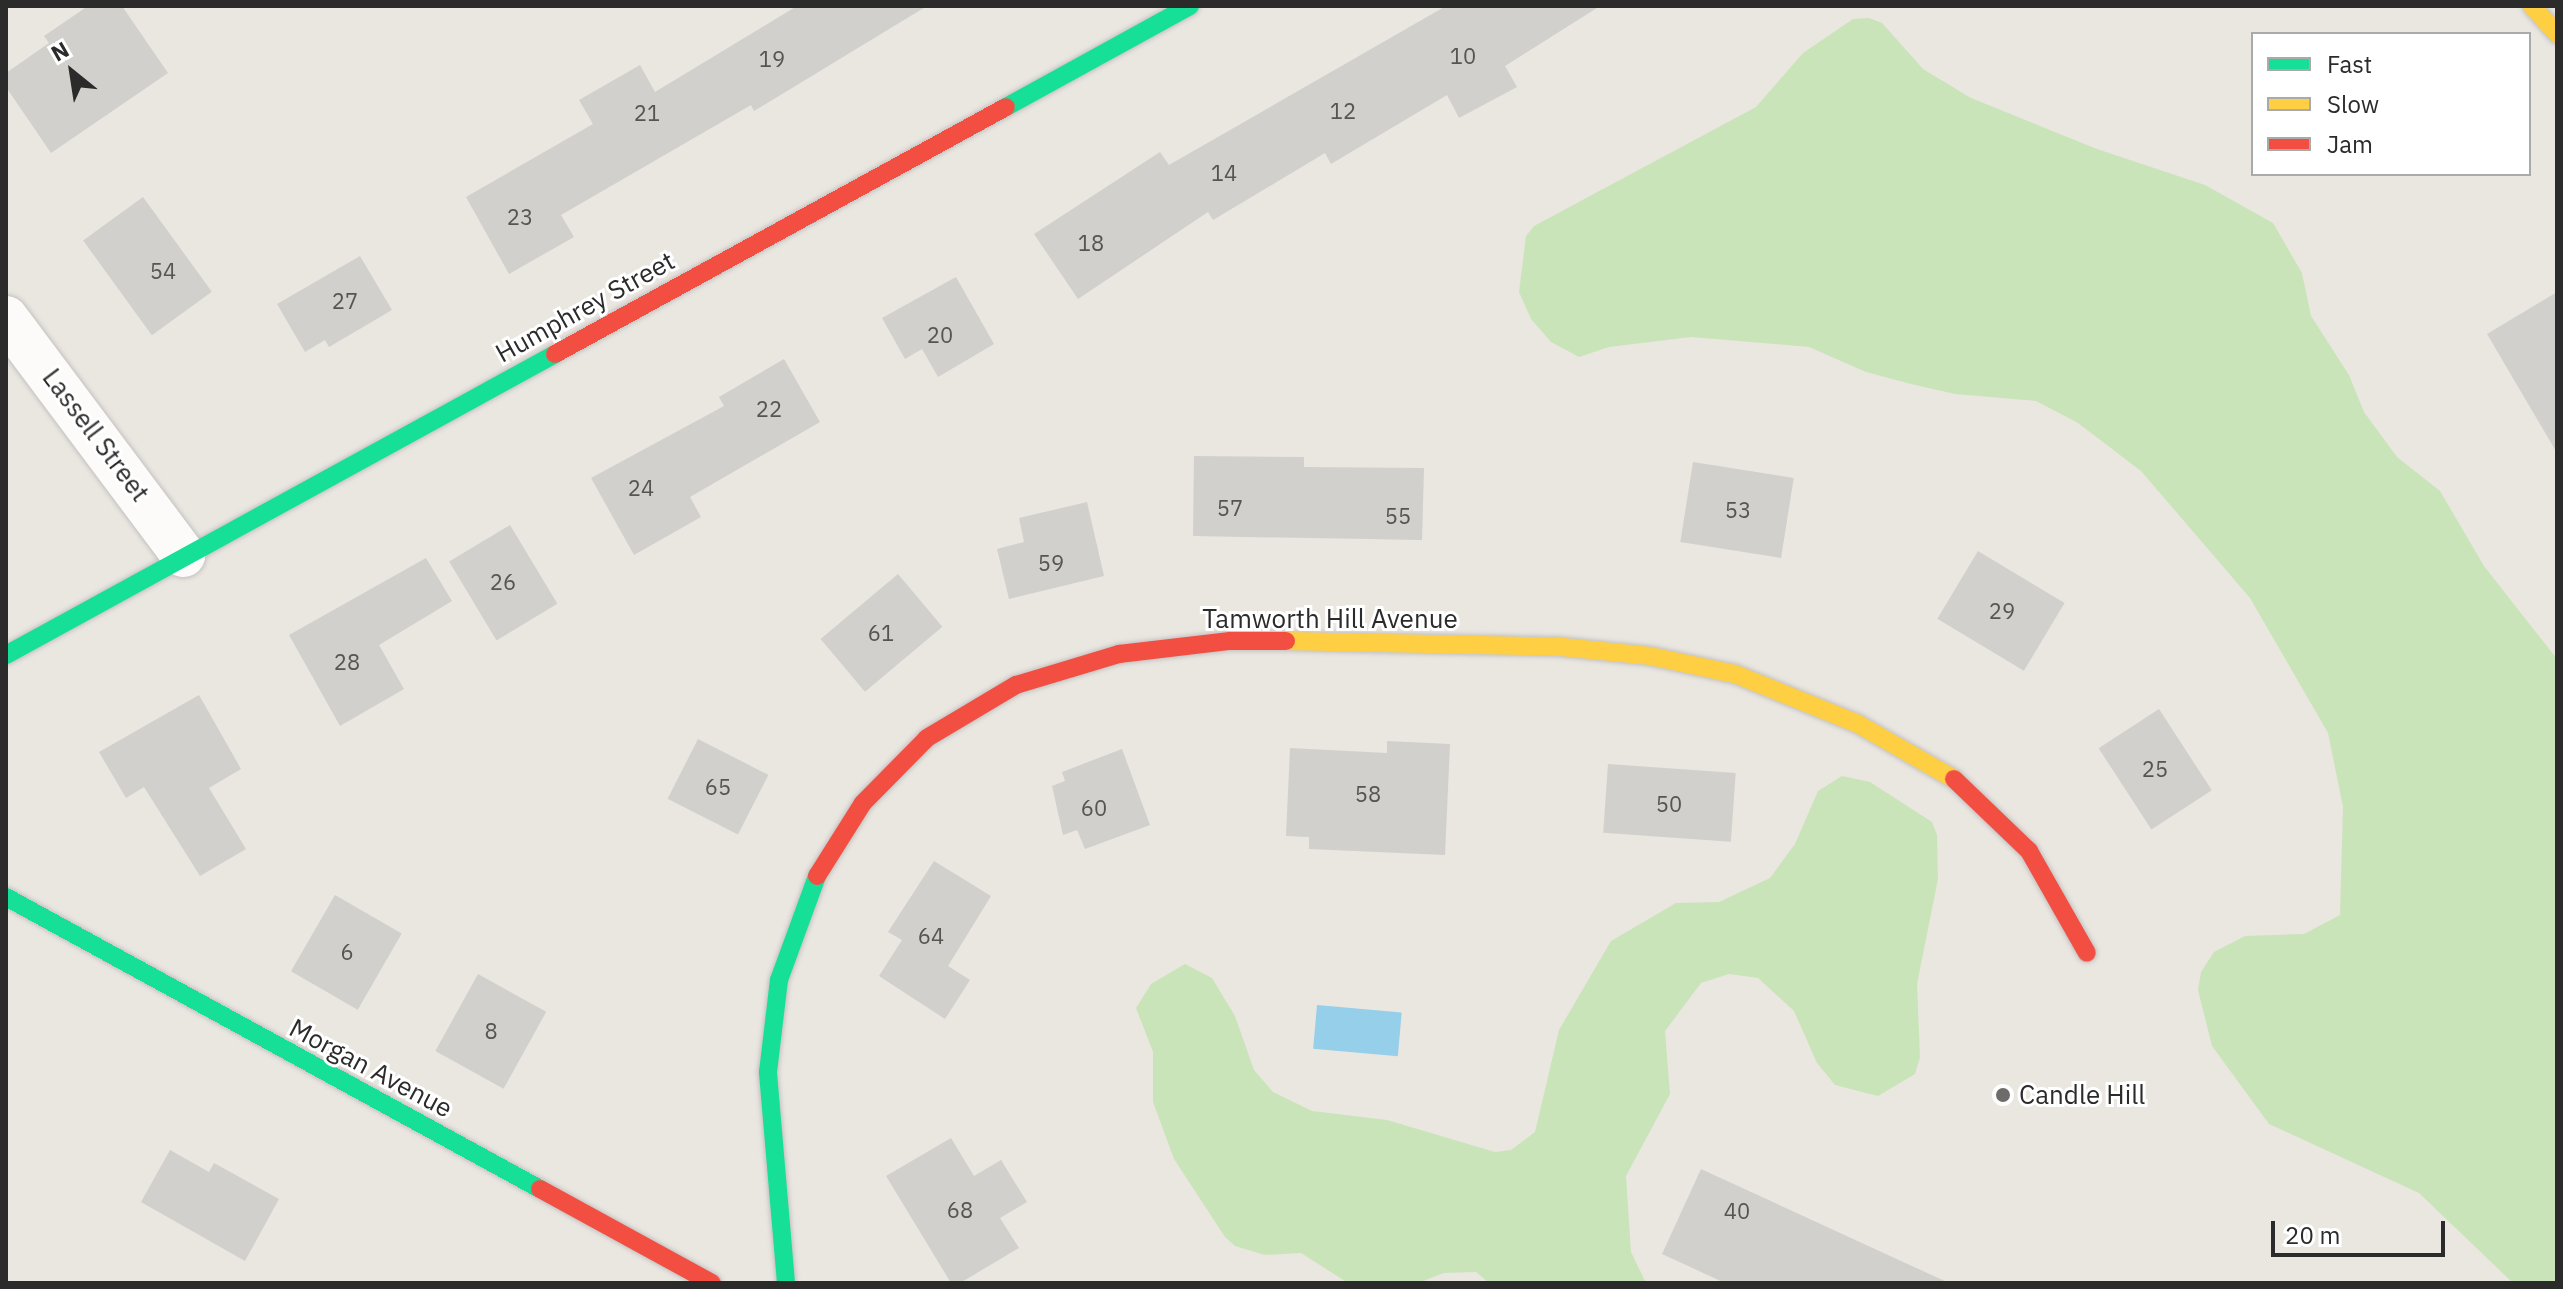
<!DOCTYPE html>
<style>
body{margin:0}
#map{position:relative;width:2563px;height:1289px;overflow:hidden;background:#eae6e0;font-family:"IBM Plex Sans",sans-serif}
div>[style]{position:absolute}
.green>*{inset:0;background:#cae4ba}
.water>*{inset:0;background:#95cfea;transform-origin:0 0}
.building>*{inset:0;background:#d2d0cc;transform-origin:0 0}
.roads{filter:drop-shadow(0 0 2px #c3c2c1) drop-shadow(0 0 2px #c3c2c1)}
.street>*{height:44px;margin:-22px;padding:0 22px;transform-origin:22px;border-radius:22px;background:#fcfbfa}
.fast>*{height:18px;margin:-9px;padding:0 9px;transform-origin:9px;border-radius:9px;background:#16e098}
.slow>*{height:18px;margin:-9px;padding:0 9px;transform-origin:9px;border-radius:9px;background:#ffcf43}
.jam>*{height:18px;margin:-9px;padding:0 9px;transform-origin:9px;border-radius:9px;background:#f24e42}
.dots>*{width:22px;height:22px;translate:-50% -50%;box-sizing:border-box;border:4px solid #fff;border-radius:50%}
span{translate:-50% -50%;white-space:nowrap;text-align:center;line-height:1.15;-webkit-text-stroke:6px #fff;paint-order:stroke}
.number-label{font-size:22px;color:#565554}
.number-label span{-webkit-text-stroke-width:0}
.street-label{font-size:26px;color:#2b2b2b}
.poi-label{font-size:26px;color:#2b2b2b}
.left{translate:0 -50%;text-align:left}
.frame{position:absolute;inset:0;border:8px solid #2b2b2b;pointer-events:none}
.legend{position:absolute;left:2251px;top:32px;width:280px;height:144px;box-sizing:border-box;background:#fff;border:2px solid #aaa;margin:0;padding:10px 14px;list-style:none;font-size:24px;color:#2b2b2b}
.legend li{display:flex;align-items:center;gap:16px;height:40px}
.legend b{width:40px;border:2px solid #aaa}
.north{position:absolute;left:32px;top:32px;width:80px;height:80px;-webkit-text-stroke:6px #fff;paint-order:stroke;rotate:330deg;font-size:22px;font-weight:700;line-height:32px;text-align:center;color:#2b2b2b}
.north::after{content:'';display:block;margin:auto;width:28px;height:36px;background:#2b2b2b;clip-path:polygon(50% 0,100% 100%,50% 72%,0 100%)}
.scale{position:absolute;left:2271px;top:1221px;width:174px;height:36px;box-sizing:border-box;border:4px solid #2b2b2b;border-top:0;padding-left:10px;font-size:24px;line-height:28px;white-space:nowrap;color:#2b2b2b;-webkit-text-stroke:6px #fff;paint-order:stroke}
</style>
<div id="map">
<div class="green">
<i style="clip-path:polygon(1869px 18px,1882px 23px,1923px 69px,1971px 98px,2097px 149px,2205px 185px,2273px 223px,2302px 273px,2311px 316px,2349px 375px,2364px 412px,2397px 457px,2440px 491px,2484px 566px,2557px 659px,2557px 1283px,2513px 1283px,2419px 1193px,2269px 1124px,2212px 1046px,2198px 990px,2201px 972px,2214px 952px,2245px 936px,2304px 934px,2340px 915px,2343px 807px,2328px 733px,2250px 598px,2141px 471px,2078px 423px,2036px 401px,1955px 394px,1911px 384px,1866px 372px,1809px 347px,1691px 337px,1609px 347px,1579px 357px,1551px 342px,1531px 319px,1519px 292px,1526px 236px,1534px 226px,1756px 107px,1803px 53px,1853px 19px)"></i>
<i style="clip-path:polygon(1842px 776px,1870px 782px,1932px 822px,1937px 835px,1938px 879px,1917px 984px,1920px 1057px,1915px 1074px,1878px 1096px,1835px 1085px,1817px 1063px,1794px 1011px,1758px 978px,1729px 974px,1701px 983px,1665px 1031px,1670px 1094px,1626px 1176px,1631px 1252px,1646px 1283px,1489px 1283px,1476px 1272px,1444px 1273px,1418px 1283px,1348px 1283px,1301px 1253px,1265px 1255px,1235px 1246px,1225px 1237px,1174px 1159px,1153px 1102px,1153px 1052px,1136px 1008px,1151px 984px,1185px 964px,1212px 978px,1235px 1016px,1254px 1070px,1273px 1092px,1312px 1111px,1387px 1120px,1495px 1152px,1511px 1150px,1535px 1132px,1559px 1030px,1611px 941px,1676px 903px,1719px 902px,1770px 878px,1795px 844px,1818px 791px)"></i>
</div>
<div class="water">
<i style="left:1317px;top:1005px;width:85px;height:44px;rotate:5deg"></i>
</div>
<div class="building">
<i style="clip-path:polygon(88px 6px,122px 6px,168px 73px,51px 153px,6px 87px,6px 73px,49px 43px,44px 36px)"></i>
<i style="clip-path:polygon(797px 6px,927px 6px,754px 111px,751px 105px,561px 215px,574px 237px,509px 274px,466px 197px,593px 124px,579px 100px,640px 65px,655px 92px)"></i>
<i style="clip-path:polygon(1446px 6px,1600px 6px,1505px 66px,1517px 87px,1459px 118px,1447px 95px,1331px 164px,1325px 153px,1213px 220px,1208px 212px,1078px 299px,1034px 234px,1160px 152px,1169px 165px)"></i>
<i style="left:143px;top:197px;width:117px;height:74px;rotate:54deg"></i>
<i style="clip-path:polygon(360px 256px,392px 310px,329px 347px,325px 340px,305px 352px,277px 304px)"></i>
<i style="clip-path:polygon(956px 277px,994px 344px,938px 377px,922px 349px,905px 359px,882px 318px)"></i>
<i style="clip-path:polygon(2557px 292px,2557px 453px,2487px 334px)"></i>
<i style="clip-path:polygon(784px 359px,820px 422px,690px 497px,701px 517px,634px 555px,591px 478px,724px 406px,719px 397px)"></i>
<i style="clip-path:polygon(1194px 456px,1304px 457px,1304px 467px,1424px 468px,1422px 540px,1193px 536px)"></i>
<i style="left:1693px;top:462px;width:102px;height:81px;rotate:9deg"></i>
<i style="clip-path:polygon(1087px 502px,1104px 576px,1009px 599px,997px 549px,1024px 542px,1019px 518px)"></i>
<i style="left:510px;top:525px;width:92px;height:71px;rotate:59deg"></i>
<i style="left:1978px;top:551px;width:101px;height:79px;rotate:31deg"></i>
<i style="clip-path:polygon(426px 558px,452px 601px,379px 645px,404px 689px,340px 726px,289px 635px)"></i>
<i style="left:898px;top:574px;width:69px;height:101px;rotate:50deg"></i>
<i style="clip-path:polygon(199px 695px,241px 769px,209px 788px,246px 849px,200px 876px,144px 787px,126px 798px,99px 752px)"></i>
<i style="left:2159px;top:709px;width:97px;height:72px;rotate:57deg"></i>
<i style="left:698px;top:739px;width:79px;height:67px;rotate:27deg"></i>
<i style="clip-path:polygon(1387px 741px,1450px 744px,1445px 855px,1309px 849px,1309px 837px,1286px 836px,1290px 748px,1387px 753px)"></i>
<i style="clip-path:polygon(1122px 749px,1150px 825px,1085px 849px,1077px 830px,1063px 835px,1052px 786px,1065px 781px,1062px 772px)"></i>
<i style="left:1608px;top:764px;width:128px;height:69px;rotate:4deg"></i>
<i style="clip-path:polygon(934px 861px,991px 896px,948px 966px,970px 980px,945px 1019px,879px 976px,902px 940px,888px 932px)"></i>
<i style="left:335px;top:895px;width:77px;height:88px;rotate:30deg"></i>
<i style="left:478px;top:974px;width:78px;height:88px;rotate:29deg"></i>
<i style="clip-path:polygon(951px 1138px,974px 1176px,1001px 1160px,1027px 1202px,1000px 1218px,1019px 1248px,960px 1283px,951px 1283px,886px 1176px)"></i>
<i style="clip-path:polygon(170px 1150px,209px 1172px,214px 1163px,279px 1199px,245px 1261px,141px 1202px)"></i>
<i style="clip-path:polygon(1701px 1169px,1949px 1283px,1725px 1283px,1662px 1254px)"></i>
</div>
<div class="roads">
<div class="street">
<i style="left:6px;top:318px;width:296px;rotate:53.2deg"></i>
</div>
<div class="fast">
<i style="left:1006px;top:107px;width:210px;rotate:-28.8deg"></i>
<i style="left:6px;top:655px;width:626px;rotate:-28.73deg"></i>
<i style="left:6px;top:897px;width:609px;rotate:28.67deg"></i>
<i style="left:786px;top:1283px;width:212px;rotate:-94.9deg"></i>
<i style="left:768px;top:1072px;width:93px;rotate:-83.2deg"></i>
<i style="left:779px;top:980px;width:111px;rotate:-69.9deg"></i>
</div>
<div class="slow">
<i style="left:2532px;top:6px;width:38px;rotate:48deg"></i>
<i style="left:1286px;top:641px;width:276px;rotate:1.2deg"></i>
<i style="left:1562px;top:647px;width:88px;rotate:5.8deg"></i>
<i style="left:1650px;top:656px;width:87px;rotate:12deg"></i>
<i style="left:1735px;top:674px;width:133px;rotate:22.1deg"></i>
<i style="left:1858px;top:724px;width:111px;rotate:29.8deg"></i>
</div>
<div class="jam">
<i style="left:555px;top:354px;width:514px;rotate:-28.71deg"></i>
<i style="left:1954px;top:779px;width:104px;rotate:43.8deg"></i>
<i style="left:2029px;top:851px;width:117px;rotate:60.4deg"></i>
<i style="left:817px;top:876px;width:86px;rotate:-57.8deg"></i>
<i style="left:863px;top:803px;width:91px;rotate:-45.4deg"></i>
<i style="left:927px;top:738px;width:104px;rotate:-30.8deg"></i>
<i style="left:1016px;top:685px;width:108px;rotate:-16.8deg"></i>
<i style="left:1119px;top:654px;width:112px;rotate:-6.7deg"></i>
<i style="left:1230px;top:641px;width:56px"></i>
<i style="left:540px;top:1189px;width:196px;rotate:28.7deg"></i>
</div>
</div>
<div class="dots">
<i style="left:2003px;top:1095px;background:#6e6c6a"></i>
</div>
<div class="number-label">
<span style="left:1463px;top:56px">10</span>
<span style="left:772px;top:59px">19</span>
<span style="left:1343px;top:111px">12</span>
<span style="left:647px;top:113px">21</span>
<span style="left:1224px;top:173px">14</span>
<span style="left:520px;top:217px">23</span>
<span style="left:1091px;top:243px">18</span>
<span style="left:163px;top:271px">54</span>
<span style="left:345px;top:301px">27</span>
<span style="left:940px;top:335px">20</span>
<span style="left:769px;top:409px">22</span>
<span style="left:641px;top:488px">24</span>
<span style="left:1230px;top:508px">57</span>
<span style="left:1738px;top:510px">53</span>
<span style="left:1398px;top:516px">55</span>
<span style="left:1051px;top:563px">59</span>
<span style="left:503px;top:582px">26</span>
<span style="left:2002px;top:611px">29</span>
<span style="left:881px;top:633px">61</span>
<span style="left:347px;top:662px">28</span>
<span style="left:2155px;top:769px">25</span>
<span style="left:718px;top:787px">65</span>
<span style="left:1368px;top:794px">58</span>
<span style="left:1669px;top:804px">50</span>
<span style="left:1094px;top:808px">60</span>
<span style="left:931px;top:936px">64</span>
<span style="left:347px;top:952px">6</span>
<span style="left:491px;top:1031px">8</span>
<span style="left:960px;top:1210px">68</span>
<span style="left:1737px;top:1211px">40</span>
</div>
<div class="street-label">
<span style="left:585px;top:307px;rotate:-29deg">Humphrey Street</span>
<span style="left:96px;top:435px;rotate:53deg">Lassell Street</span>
<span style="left:1330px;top:619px">Tamworth Hill Avenue</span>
<span style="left:371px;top:1068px;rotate:28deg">Morgan Avenue</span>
</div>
<div class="poi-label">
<span class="left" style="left:2019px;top:1095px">Candle Hill</span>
</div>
<div class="frame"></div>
<ul class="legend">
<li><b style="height:10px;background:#16e098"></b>Fast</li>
<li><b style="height:10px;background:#ffcf43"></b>Slow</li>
<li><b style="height:10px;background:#f24e42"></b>Jam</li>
</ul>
<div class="north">N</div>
<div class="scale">20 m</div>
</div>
